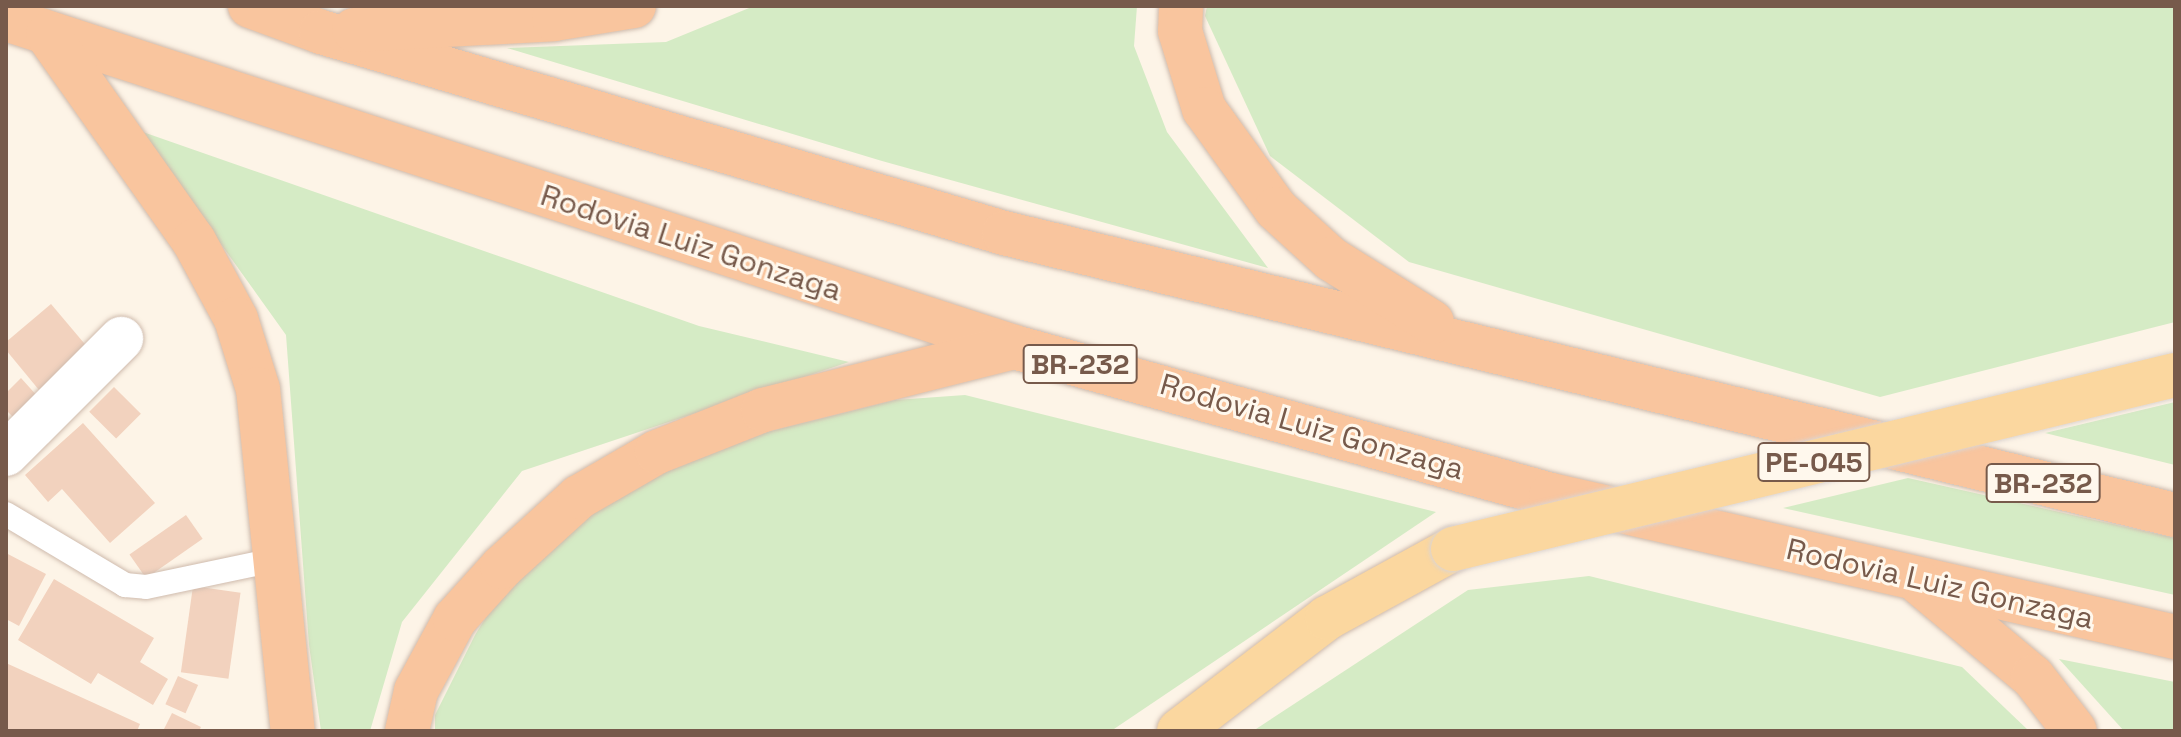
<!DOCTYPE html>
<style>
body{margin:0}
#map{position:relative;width:2181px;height:737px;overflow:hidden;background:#fdf4e7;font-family:"Space Grotesk",sans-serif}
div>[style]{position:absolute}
.green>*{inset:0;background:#d5ebc5}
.building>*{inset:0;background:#f2d2be;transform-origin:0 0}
.roads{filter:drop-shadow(0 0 2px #cfbbad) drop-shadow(0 0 2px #cfbbad)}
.service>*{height:24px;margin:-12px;padding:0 12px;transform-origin:12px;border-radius:12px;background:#fff}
.minor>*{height:44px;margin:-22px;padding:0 22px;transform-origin:22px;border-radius:22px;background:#fff}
.primary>*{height:44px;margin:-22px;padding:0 22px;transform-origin:22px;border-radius:22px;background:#fbd79f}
.trunk>*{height:44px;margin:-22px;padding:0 22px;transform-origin:22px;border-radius:22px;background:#f9c59e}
.bridges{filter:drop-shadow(0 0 2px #dcd4d0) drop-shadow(0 0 2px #dcd4d0)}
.primary-bridge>*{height:44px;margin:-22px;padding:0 22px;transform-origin:22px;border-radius:22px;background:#fbd79f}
span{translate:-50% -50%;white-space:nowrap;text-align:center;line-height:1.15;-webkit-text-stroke:6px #fff8ed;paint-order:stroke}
.shield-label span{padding:2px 6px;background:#fff8ed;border:2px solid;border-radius:6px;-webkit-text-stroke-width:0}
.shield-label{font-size:28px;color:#775a4b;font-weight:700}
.street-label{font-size:30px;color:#775a4b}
.frame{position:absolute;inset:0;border:8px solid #775a4b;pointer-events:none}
</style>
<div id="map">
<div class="green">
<i style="clip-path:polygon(754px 6px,1137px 6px,1134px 46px,1167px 132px,1268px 268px,882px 161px,507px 48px,666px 42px)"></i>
<i style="clip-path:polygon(1207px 6px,2175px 6px,2175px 322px,1880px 397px,1409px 262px,1270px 156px,1205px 16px)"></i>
<i style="clip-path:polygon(140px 131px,699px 326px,849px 362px,522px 471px,402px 622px,370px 731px,321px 731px,309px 645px,286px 335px)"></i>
<i style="clip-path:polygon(965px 395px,1436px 512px,1111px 731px,435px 731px,435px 715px,475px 635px,514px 572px,583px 500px,695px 450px,895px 400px)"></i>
<i style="clip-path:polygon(2175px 402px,2175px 465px,2045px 433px)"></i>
<i style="clip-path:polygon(1908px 478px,2175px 538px,2175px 595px,1783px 508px)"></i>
<i style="clip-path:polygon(1589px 576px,1962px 667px,2029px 731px,1253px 731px,1468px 590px)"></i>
<i style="clip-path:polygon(2059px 659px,2175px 682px,2175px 731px,2124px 731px)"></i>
</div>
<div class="building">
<i style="clip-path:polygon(51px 304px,89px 349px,39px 390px,6px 350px,6px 342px)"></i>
<i style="clip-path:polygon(21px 378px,39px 398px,16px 420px,6px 410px,6px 393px)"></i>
<i style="left:114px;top:387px;width:38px;height:35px;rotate:45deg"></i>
<i style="clip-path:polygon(83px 423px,155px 503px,110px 543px,62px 489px,48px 502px,25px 475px)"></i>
<i style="left:186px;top:515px;width:29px;height:69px;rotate:55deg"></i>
<i style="clip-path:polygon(6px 553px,46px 574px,19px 626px,6px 619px)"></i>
<i style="clip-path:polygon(54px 579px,154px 638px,140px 662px,168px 679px,153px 705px,98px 673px,91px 684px,18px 640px)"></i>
<i style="left:193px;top:586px;width:48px;height:87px;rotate:8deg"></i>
<i style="clip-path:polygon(6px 663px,140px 724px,137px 731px,6px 731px)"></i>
<i style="left:178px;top:676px;width:22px;height:31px;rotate:24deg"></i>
<i style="clip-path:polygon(172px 713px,201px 727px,199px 731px,163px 731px)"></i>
</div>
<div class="roads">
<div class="service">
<i style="left:6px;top:514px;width:139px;rotate:30.8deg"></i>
<i style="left:125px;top:585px;width:21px;rotate:5deg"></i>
<i style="left:146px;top:587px;width:131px;rotate:-11.9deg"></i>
</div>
<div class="minor">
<i style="left:6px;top:454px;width:163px;rotate:-45deg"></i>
</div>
<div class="primary">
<i style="left:1179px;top:731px;width:186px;rotate:-37.4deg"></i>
<i style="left:1327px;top:618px;width:144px;rotate:-28.7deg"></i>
</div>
<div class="trunk">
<i style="left:250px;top:6px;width:76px;rotate:20.1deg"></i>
<i style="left:321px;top:32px;width:712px;rotate:16.4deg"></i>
<i style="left:1004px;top:233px;width:1204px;rotate:13.54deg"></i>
<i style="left:1181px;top:6px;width:25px;rotate:92deg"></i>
<i style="left:1180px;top:31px;width:82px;rotate:72.9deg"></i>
<i style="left:1204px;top:109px;width:123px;rotate:54.2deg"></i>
<i style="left:1276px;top:209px;width:74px;rotate:42.3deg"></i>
<i style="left:1331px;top:259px;width:119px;rotate:32deg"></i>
<i style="left:6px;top:19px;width:1060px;rotate:18.02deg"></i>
<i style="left:1014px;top:347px;width:557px;rotate:15.41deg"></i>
<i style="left:1551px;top:495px;width:640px;rotate:12.82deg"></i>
<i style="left:354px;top:30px;width:200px;rotate:-3.1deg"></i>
<i style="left:554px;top:19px;width:81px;rotate:-9.2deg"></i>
<i style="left:48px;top:35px;width:252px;rotate:54.7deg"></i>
<i style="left:194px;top:241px;width:89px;rotate:61.7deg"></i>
<i style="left:236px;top:319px;width:73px;rotate:72.6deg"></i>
<i style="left:258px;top:389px;width:344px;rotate:84.2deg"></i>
<i style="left:1920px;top:583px;width:147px;rotate:39.8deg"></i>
<i style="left:2033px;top:677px;width:68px;rotate:52.1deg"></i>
<i style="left:407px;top:731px;width:41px;rotate:-77.3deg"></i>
<i style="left:416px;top:691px;width:82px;rotate:-61.6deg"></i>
<i style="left:455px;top:619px;width:70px;rotate:-47.9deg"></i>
<i style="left:502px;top:567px;width:104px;rotate:-42.3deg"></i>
<i style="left:579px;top:497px;width:90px;rotate:-30deg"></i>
<i style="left:657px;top:452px;width:114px;rotate:-21.6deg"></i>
<i style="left:763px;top:410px;width:259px;rotate:-14.1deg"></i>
</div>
</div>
<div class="bridges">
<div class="primary-bridge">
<i style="left:1453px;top:549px;width:743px;rotate:-13.55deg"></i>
</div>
</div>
<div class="shield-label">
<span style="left:1080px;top:364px">BR-232</span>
<span style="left:1814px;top:462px">PE-045</span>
<span style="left:2043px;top:483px">BR-232</span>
</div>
<div class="street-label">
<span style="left:691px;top:243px;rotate:18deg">Rodovia Luiz Gonzaga</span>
<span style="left:1312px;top:427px;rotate:16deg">Rodovia Luiz Gonzaga</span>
<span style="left:1940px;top:584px;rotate:13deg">Rodovia Luiz Gonzaga</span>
</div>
<div class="frame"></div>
</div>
